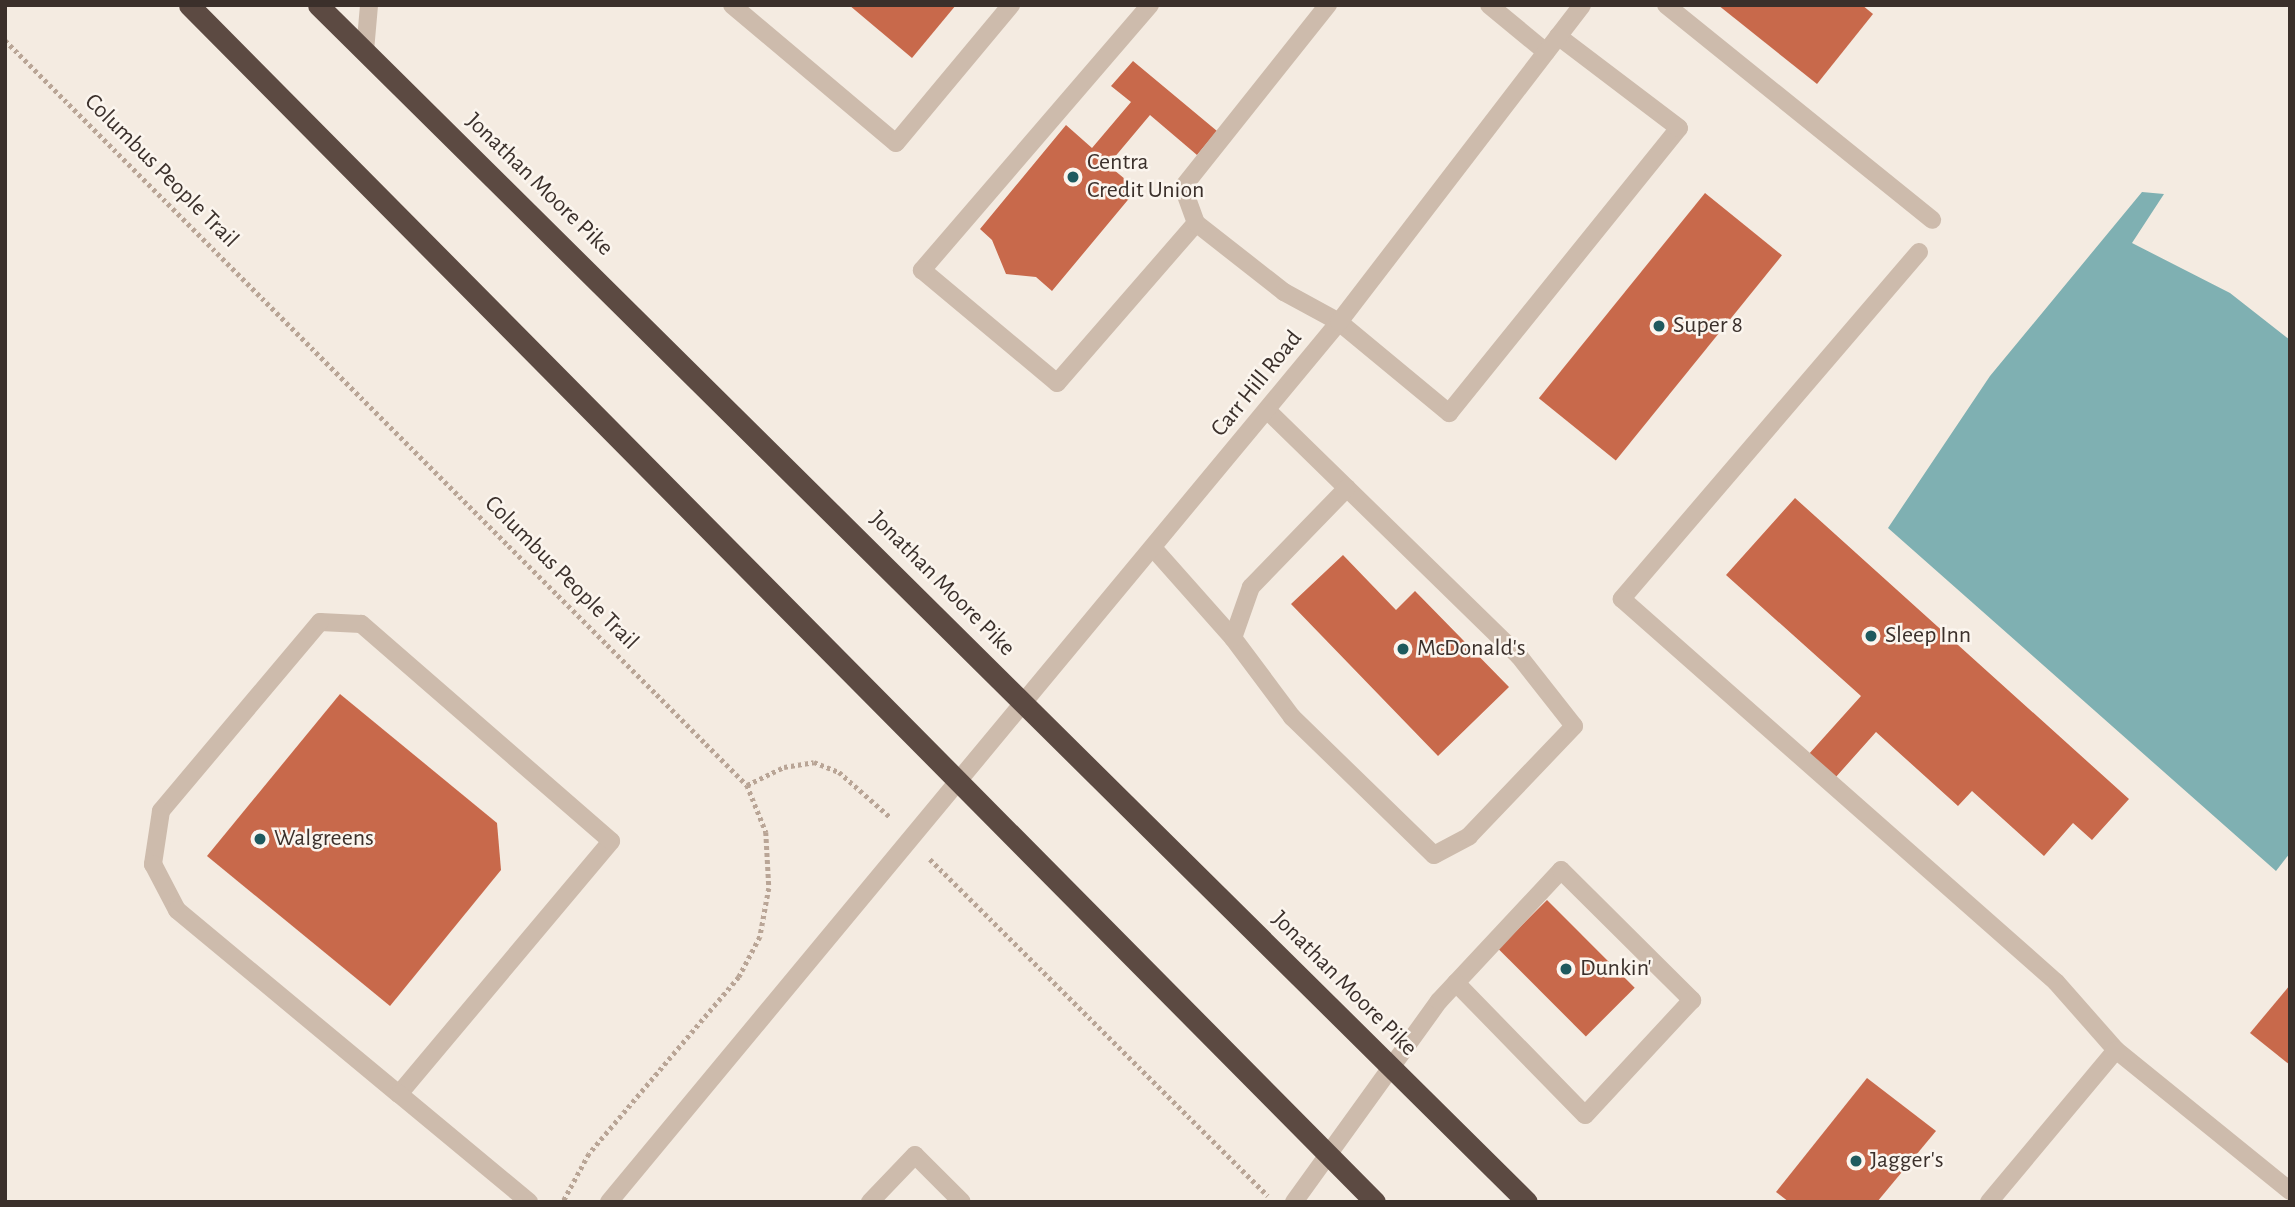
<!DOCTYPE html>
<style>
body{margin:0}
#map{position:relative;width:2295px;height:1207px;overflow:hidden;background:#f4ebe1;font-family:"Alegreya Sans",sans-serif}
div>[style]{position:absolute}
.water>*{inset:0;background:#7fb0b2}
.building>*{inset:0;background:#c8694b;transform-origin:0 0}
.path>*{height:4.5px;margin-top:-2.25px;transform-origin:0;background:repeating-linear-gradient(90deg,#b9a596 0 3.5px,transparent 0 7px)}
.minor>*{height:18px;margin:-9px;padding:0 9px;transform-origin:9px;border-radius:9px;background:#cdbbac}
.highway>*{height:21px;margin:-10.5px;padding:0 10.5px;transform-origin:10.5px;border-radius:10.5px;background:#5c4a42}
.dots>*{width:19px;height:19px;translate:-50% -50%;box-sizing:border-box;border:4px solid #fbf5ee;border-radius:50%}
span{translate:-50% -50%;white-space:nowrap;text-align:center;line-height:1.15;-webkit-text-stroke:5px #fbf5ee;paint-order:stroke}
.poi-label{font-size:24px;color:#3b302b}
.left{translate:0 -50%;text-align:left}
.street-label{font-size:24px;color:#3b302b}
.frame{position:absolute;inset:0;border:7px solid #3b302b;pointer-events:none}
</style>
<div id="map">
<div class="water">
<i style="clip-path:polygon(2142px 192px,2164px 194px,2132px 243px,2230px 293px,2290px 340px,2290px 853px,2276px 871px,1888px 528px,1990px 376px)"></i>
</div>
<div class="building">
<i style="clip-path:polygon(849px 5px,956px 5px,912px 58px)"></i>
<i style="clip-path:polygon(1718px 5px,1862px 5px,1873px 14px,1817px 84px)"></i>
<i style="clip-path:polygon(1133px 61px,1217px 131px,1197px 155px,1150px 115px,1108px 165px,1137px 189px,1052px 291px,1036px 277px,1006px 274px,992px 240px,980px 229px,1066px 125px,1092px 148px,1131px 102px,1111px 86px)"></i>
<i style="left:1705px;top:193px;width:99px;height:264px;rotate:39deg"></i>
<i style="clip-path:polygon(1795px 498px,2129px 799px,2092px 840px,2073px 823px,2044px 856px,1972px 791px,1958px 806px,1876px 732px,1835px 778px,1808px 755px,1861px 696px,1726px 575px)"></i>
<i style="clip-path:polygon(1343px 555px,1396px 610px,1415px 591px,1509px 687px,1438px 756px,1291px 604px)"></i>
<i style="clip-path:polygon(340px 694px,497px 823px,501px 870px,390px 1006px,207px 856px)"></i>
<i style="left:1547px;top:900px;width:124px;height:69px;rotate:45deg"></i>
<i style="clip-path:polygon(2290px 985px,2290px 1065px,2250px 1033px)"></i>
<i style="clip-path:polygon(1867px 1078px,1936px 1131px,1877px 1202px,1789px 1202px,1776px 1192px)"></i>
</div>
<div class="path">
<i style="left:5px;top:40px;width:1051px;rotate:45.12deg"></i>
<i style="left:747px;top:785px;width:51px;rotate:68deg"></i>
<i style="left:766px;top:832px;width:56px;rotate:86.9deg"></i>
<i style="left:769px;top:888px;width:50px;rotate:100.4deg"></i>
<i style="left:760px;top:937px;width:45px;rotate:117.7deg"></i>
<i style="left:739px;top:977px;width:232px;rotate:130.3deg"></i>
<i style="left:589px;top:1154px;width:55px;rotate:118.4deg"></i>
<i style="left:747px;top:785px;width:41px;rotate:-25.9deg"></i>
<i style="left:784px;top:767px;width:30px;rotate:-9deg"></i>
<i style="left:814px;top:762px;width:27px;rotate:22deg"></i>
<i style="left:839px;top:772px;width:68px;rotate:41.4deg"></i>
<i style="left:930px;top:859px;width:477px;rotate:44.9deg"></i>
</div>
<div class="minor">
<i style="left:732px;top:5px;width:214px;rotate:40.1deg"></i>
<i style="left:896px;top:143px;width:180px;rotate:-50.2deg"></i>
<i style="left:1150px;top:5px;width:350px;rotate:130.7deg"></i>
<i style="left:922px;top:270px;width:176px;rotate:39.9deg"></i>
<i style="left:1057px;top:383px;width:212px;rotate:-49deg"></i>
<i style="left:1196px;top:223px;width:112px;rotate:38.1deg"></i>
<i style="left:1284px;top:292px;width:63px;rotate:28.6deg"></i>
<i style="left:1339px;top:322px;width:143px;rotate:39.6deg"></i>
<i style="left:1449px;top:413px;width:366px;rotate:-51.1deg"></i>
<i style="left:1679px;top:128px;width:152px;rotate:-142.8deg"></i>
<i style="left:1489px;top:5px;width:74px;rotate:39.5deg"></i>
<i style="left:1666px;top:5px;width:342px;rotate:38.9deg"></i>
<i style="left:365px;top:51px;width:46px;rotate:-85deg"></i>
<i style="left:1196px;top:223px;width:38px;rotate:-110deg"></i>
<i style="left:1183px;top:187px;width:233px;rotate:-51.5deg"></i>
<i style="left:1919px;top:252px;width:457px;rotate:130.6deg"></i>
<i style="left:1622px;top:599px;width:579px;rotate:41.43deg"></i>
<i style="left:2056px;top:982px;width:91px;rotate:48.6deg"></i>
<i style="left:2116px;top:1050px;width:224px;rotate:39deg"></i>
<i style="left:1154px;top:549px;width:119px;rotate:48.4deg"></i>
<i style="left:1233px;top:638px;width:99px;rotate:53.2deg"></i>
<i style="left:1292px;top:717px;width:198px;rotate:44.2deg"></i>
<i style="left:1434px;top:855px;width:40px;rotate:-28deg"></i>
<i style="left:1469px;top:836px;width:152px;rotate:-46.3deg"></i>
<i style="left:1574px;top:726px;width:89px;rotate:-128.2deg"></i>
<i style="left:1519px;top:656px;width:352px;rotate:-135.7deg"></i>
<i style="left:1233px;top:638px;width:54px;rotate:-70.6deg"></i>
<i style="left:1251px;top:587px;width:138px;rotate:-45.9deg"></i>
<i style="left:399px;top:1094px;width:330px;rotate:-50deg"></i>
<i style="left:611px;top:841px;width:331px;rotate:-139deg"></i>
<i style="left:361px;top:624px;width:41px;rotate:-177.2deg"></i>
<i style="left:320px;top:622px;width:247px;rotate:130.1deg"></i>
<i style="left:161px;top:811px;width:54px;rotate:98.6deg"></i>
<i style="left:153px;top:864px;width:52px;rotate:62.4deg"></i>
<i style="left:177px;top:910px;width:288px;rotate:39.7deg"></i>
<i style="left:399px;top:1094px;width:169px;rotate:39.7deg"></i>
<i style="left:609px;top:1202px;width:1143px;rotate:-50.32deg"></i>
<i style="left:1339px;top:322px;width:399px;rotate:-52.5deg"></i>
<i style="left:870px;top:1202px;width:65px;rotate:-46.2deg"></i>
<i style="left:915px;top:1155px;width:66px;rotate:45deg"></i>
<i style="left:1294px;top:1202px;width:248px;rotate:-54.2deg"></i>
<i style="left:1439px;top:1001px;width:179px;rotate:-47deg"></i>
<i style="left:1561px;top:870px;width:185px;rotate:44.8deg"></i>
<i style="left:1692px;top:1000px;width:157px;rotate:132.9deg"></i>
<i style="left:1585px;top:1115px;width:185px;rotate:-134.3deg"></i>
<i style="left:1989px;top:1202px;width:198px;rotate:-50.1deg"></i>
</div>
<div class="highway">
<i style="left:189px;top:5px;width:1685px;rotate:45.26deg"></i>
<i style="left:318px;top:5px;width:1701px;rotate:44.71deg"></i>
</div>
<div class="dots">
<i style="left:1073px;top:177px;background:#1f5a5e"></i>
<i style="left:1659px;top:326px;background:#1f5a5e"></i>
<i style="left:1871px;top:636px;background:#1f5a5e"></i>
<i style="left:1403px;top:649px;background:#1f5a5e"></i>
<i style="left:260px;top:839px;background:#1f5a5e"></i>
<i style="left:1566px;top:969px;background:#1f5a5e"></i>
<i style="left:1856px;top:1161px;background:#1f5a5e"></i>
</div>
<div class="poi-label">
<span class="left" style="left:1087px;top:177px">Centra<br>Credit Union</span>
<span class="left" style="left:1673px;top:326px">Super 8</span>
<span class="left" style="left:1885px;top:636px">Sleep Inn</span>
<span class="left" style="left:1417px;top:649px">McDonald's</span>
<span class="left" style="left:274px;top:839px">Walgreens</span>
<span class="left" style="left:1580px;top:969px">Dunkin'</span>
<span class="left" style="left:1870px;top:1161px">Jagger's</span>
</div>
<div class="street-label">
<span style="left:161px;top:171px;rotate:45deg">Columbus People Trail</span>
<span style="left:539px;top:185px;rotate:44deg">Jonathan Moore Pike</span>
<span style="left:1257px;top:384px;rotate:-51deg">Carr Hill Road</span>
<span style="left:561px;top:573px;rotate:45deg">Columbus People Trail</span>
<span style="left:942px;top:584px;rotate:45deg">Jonathan Moore Pike</span>
<span style="left:1344px;top:984px;rotate:45deg">Jonathan Moore Pike</span>
</div>
<div class="frame"></div>
</div>
